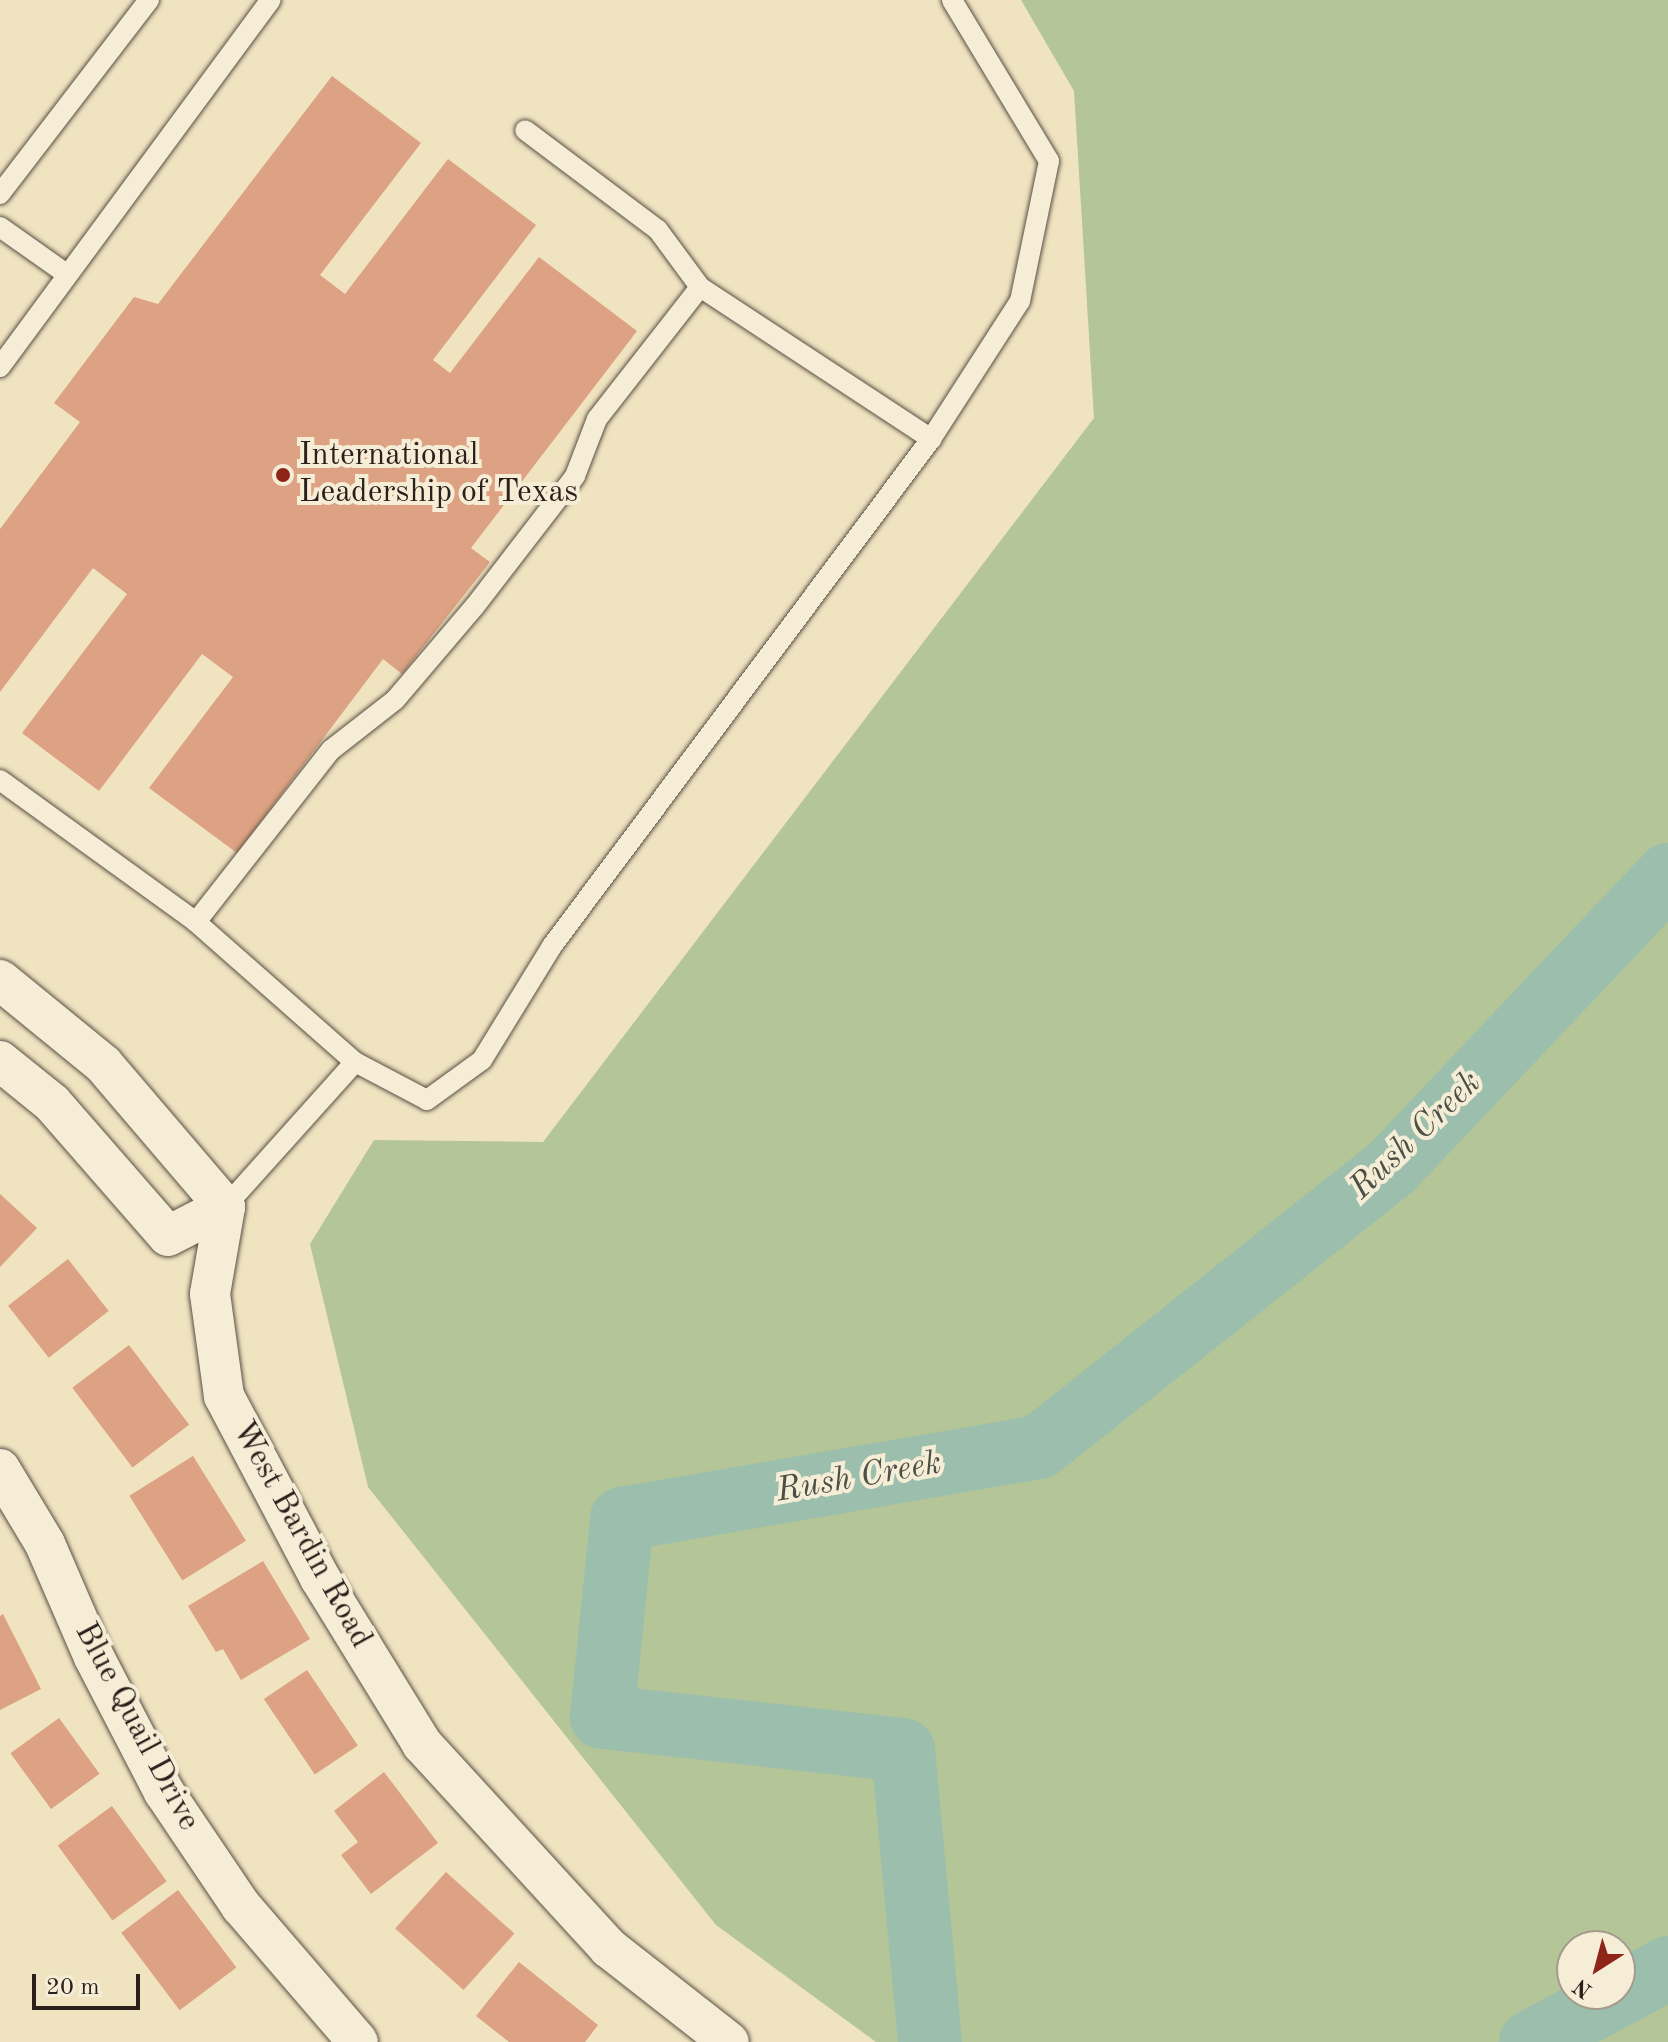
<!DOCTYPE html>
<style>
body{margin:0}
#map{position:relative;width:1668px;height:2042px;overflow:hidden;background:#efe3c0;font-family:"Old Standard TT",serif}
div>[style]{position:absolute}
.green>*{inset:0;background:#b4c597}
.river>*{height:64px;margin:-32px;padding:0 32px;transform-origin:32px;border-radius:32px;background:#9bbfac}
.building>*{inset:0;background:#dca283;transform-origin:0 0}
.roads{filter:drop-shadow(0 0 2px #5b5044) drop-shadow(0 0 2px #5b5044)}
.lane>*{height:20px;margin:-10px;padding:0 10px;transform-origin:10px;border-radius:10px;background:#f5edd6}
.street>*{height:40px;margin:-20px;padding:0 20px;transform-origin:20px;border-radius:20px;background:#f5edd6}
.dots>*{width:22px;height:22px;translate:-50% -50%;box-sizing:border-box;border:4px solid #f5edd6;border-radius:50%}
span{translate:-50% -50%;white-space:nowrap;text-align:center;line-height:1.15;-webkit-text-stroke:8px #f5edd6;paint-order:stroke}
.poi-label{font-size:32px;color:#2a1f1a}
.left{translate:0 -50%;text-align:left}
.street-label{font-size:32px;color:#2a1f1a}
.water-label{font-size:34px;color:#4c4f46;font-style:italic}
.north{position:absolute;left:1556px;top:1930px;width:80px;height:80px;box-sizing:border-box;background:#f5edd6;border:2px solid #a49b8b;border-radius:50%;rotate:216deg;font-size:22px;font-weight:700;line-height:32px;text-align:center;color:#2a1f1a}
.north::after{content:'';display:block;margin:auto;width:28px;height:36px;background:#8f2418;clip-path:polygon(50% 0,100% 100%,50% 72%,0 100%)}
.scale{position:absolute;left:32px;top:1974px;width:108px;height:36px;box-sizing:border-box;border:4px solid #2a1f1a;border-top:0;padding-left:10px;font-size:24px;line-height:28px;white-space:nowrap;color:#2a1f1a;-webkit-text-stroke:6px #f5edd6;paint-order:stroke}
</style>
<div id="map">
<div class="green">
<i style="clip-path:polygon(evenodd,1021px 0,1668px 0,1668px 2042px,876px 2042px,716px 1925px,368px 1487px,310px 1244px,374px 1140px,543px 1142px,1094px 418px,1074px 91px,1021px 0,1572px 1946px,1620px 1946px,1620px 1994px,1572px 1994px,1572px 1946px)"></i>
</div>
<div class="river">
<i style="left:1620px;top:1994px;width:55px;rotate:-28.4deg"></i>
<i style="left:930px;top:2042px;width:293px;rotate:-95.3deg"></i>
<i style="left:903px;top:1750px;width:303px;rotate:-173.7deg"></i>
<i style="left:602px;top:1717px;width:199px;rotate:-84.2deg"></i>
<i style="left:622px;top:1519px;width:423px;rotate:-9.8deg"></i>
<i style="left:1039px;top:1447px;width:451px;rotate:-38.4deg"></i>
<i style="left:1392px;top:1167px;width:402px;rotate:-46.6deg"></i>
<i style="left:1531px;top:2042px;width:101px;rotate:-28.3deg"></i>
</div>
<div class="building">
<i style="clip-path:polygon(332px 76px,421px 143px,320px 275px,345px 294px,448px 159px,536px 225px,433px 360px,450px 373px,539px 257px,637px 331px,471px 548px,490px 562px,402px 674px,383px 659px,237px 853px,149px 788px,233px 677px,202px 654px,99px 791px,22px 733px,127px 594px,93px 568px,0 692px,0 529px,80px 422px,54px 403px,134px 297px,158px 304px)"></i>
<i style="clip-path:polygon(0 1194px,37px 1228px,0 1267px)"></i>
<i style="left:68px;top:1259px;width:66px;height:76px;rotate:52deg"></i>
<i style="left:129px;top:1345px;width:100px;height:71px;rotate:53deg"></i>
<i style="left:193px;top:1456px;width:100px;height:75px;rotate:58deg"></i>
<i style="clip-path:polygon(263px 1561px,310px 1639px,241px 1680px,223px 1649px,216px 1652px,188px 1606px)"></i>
<i style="clip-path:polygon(3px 1614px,41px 1689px,0 1710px,0 1616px)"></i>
<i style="left:307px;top:1670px;width:91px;height:52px;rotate:56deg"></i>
<i style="left:59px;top:1718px;width:69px;height:60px;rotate:54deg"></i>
<i style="clip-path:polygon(384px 1772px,438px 1843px,371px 1894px,341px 1855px,358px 1842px,334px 1811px)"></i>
<i style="left:112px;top:1806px;width:93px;height:67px;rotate:54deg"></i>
<i style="left:446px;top:1872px;width:92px;height:76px;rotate:42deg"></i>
<i style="left:178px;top:1890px;width:97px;height:71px;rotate:53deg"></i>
<i style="clip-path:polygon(519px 1962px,598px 2025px,585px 2042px,509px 2042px,476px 2016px)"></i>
</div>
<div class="roads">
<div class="lane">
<i style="left:0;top:194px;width:245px;rotate:-52.5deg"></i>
<i style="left:0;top:227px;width:83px;rotate:35.2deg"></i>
<i style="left:700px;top:287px;width:277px;rotate:33.3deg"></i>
<i style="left:0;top:367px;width:456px;rotate:-53.6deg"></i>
<i style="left:0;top:780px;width:242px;rotate:35.9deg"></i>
<i style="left:196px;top:922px;width:212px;rotate:41.4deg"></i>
<i style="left:355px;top:1062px;width:195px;rotate:131.9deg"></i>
<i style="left:196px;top:922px;width:219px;rotate:-51.9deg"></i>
<i style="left:331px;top:750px;width:81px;rotate:-38deg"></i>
<i style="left:395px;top:700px;width:123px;rotate:-49.6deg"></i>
<i style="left:475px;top:606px;width:164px;rotate:-52.4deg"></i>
<i style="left:575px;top:476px;width:61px;rotate:-68.9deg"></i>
<i style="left:597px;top:419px;width:167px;rotate:-52deg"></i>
<i style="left:700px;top:287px;width:71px;rotate:-126.4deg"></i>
<i style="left:658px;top:230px;width:166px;rotate:-143.1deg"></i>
<i style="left:355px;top:1062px;width:81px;rotate:27.8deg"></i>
<i style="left:427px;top:1100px;width:68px;rotate:-36deg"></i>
<i style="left:482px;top:1060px;width:134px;rotate:-58.4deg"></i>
<i style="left:552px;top:946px;width:633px;rotate:-53.22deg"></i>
<i style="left:931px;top:439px;width:164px;rotate:-57.2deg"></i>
<i style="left:1020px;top:301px;width:143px;rotate:-78.3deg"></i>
<i style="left:1049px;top:161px;width:188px;rotate:-121.1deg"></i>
</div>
<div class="street">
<i style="left:0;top:980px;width:133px;rotate:39.2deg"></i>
<i style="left:103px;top:1064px;width:188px;rotate:49.5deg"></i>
<i style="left:225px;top:1207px;width:88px;rotate:99.8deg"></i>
<i style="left:210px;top:1294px;width:103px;rotate:82.2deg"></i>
<i style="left:224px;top:1396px;width:206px;rotate:62.2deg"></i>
<i style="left:320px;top:1578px;width:195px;rotate:58.4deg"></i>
<i style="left:422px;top:1744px;width:277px;rotate:47.5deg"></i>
<i style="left:609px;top:1948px;width:152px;rotate:38.1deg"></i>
<i style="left:0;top:1061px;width:67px;rotate:38.9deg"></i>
<i style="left:52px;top:1103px;width:176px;rotate:48.9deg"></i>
<i style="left:168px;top:1236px;width:64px;rotate:-27deg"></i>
<i style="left:0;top:1469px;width:87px;rotate:59deg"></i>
<i style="left:45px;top:1544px;width:123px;rotate:66.6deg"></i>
<i style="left:94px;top:1657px;width:152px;rotate:62.6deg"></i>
<i style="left:164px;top:1792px;width:138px;rotate:56deg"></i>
<i style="left:241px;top:1906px;width:179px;rotate:49.3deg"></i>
</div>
</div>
<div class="dots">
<i style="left:283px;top:475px;background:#8f2418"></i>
</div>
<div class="poi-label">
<span class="left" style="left:299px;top:475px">International<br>Leadership of Texas</span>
</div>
<div class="street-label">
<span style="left:301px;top:1535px;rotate:61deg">West Bardin Road</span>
<span style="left:136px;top:1727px;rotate:62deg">Blue Quail Drive</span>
</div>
<div class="water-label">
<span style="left:1416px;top:1136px;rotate:-44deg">Rush Creek</span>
<span style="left:859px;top:1478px;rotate:-10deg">Rush Creek</span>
</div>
<div class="north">N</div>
<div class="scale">20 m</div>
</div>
